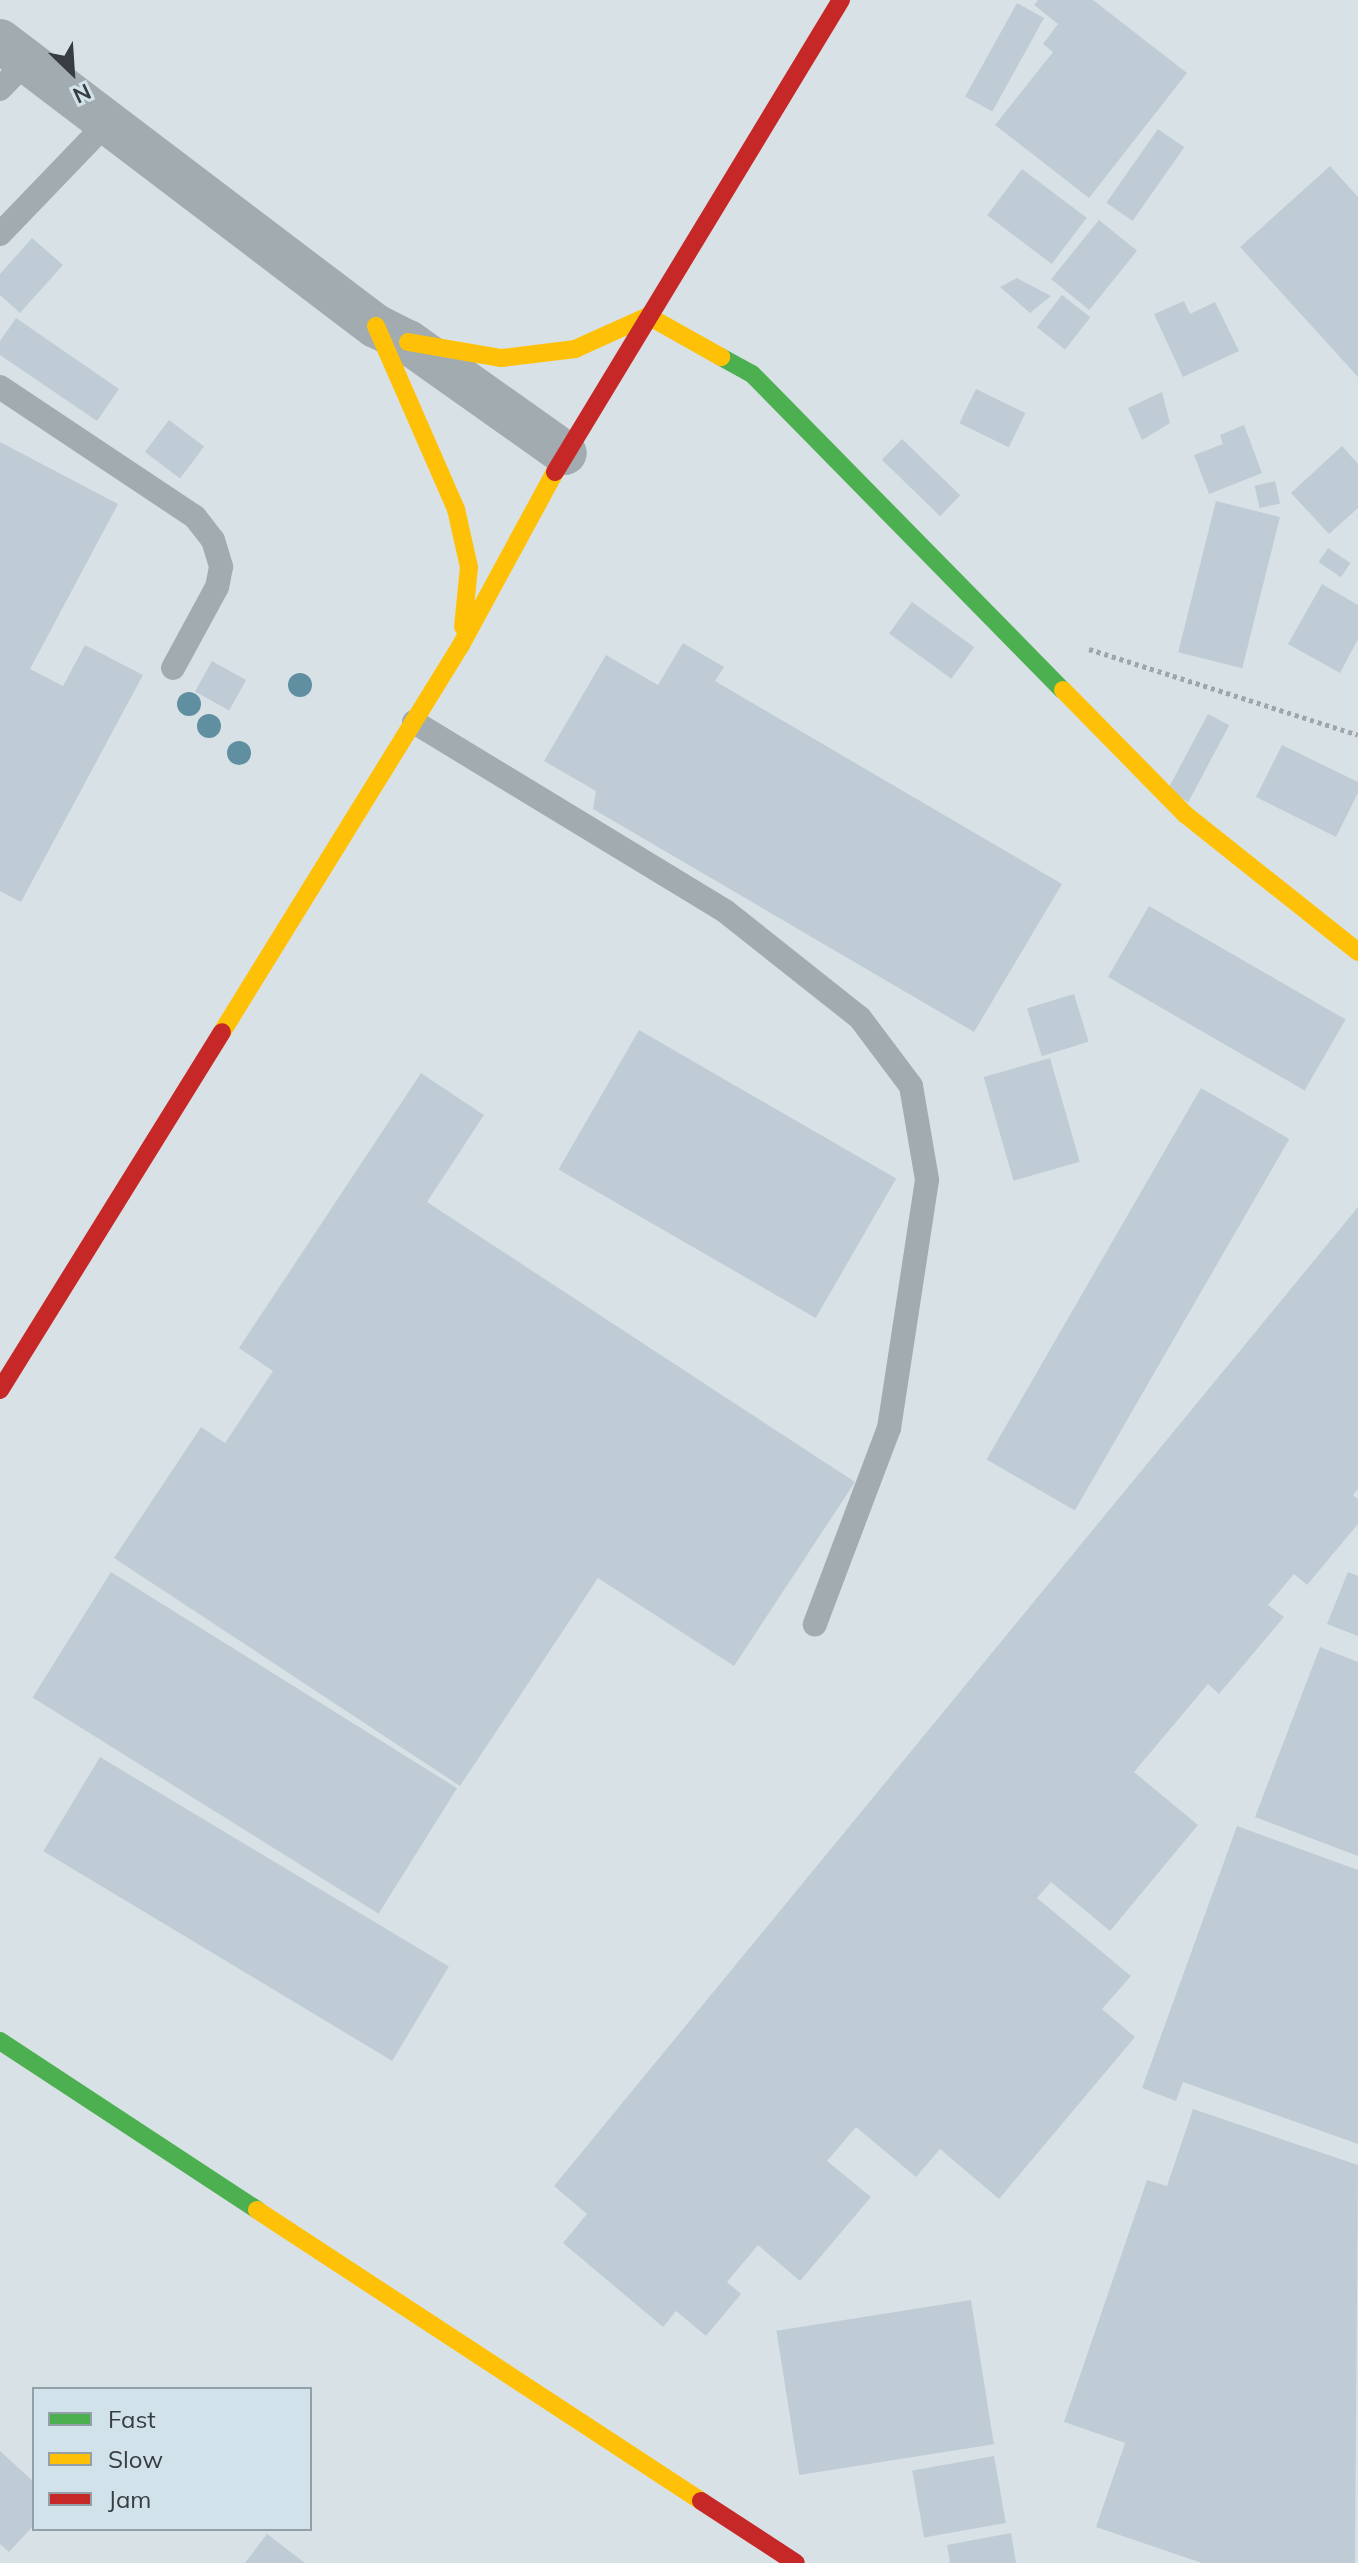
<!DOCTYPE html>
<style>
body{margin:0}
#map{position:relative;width:1358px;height:2563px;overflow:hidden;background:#d8e1e5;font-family:Mulish,sans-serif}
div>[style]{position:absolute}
.building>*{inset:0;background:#c0ccd5;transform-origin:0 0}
.path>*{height:5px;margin-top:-2.5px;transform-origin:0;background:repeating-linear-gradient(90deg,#9fa6aa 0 4px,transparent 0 8px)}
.lane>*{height:24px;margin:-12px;padding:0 12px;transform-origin:12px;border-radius:12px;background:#a2abaf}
.street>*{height:44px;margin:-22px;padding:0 22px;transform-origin:22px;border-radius:22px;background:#a2abaf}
.fast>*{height:18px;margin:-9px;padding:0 9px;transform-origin:9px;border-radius:9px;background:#4caf50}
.slow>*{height:18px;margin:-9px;padding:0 9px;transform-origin:9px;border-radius:9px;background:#ffc107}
.jam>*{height:18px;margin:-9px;padding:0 9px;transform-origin:9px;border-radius:9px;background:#c62828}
.trees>*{width:24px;height:24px;margin:-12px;border-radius:50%;background:#618fa2}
span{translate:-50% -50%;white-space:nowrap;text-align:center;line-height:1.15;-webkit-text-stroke:8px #d2e2eb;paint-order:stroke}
.legend{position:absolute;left:32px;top:2387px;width:280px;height:144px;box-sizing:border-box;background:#d2e2eb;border:2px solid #94a0a7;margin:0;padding:10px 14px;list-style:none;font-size:24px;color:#373d41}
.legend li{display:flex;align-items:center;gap:16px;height:40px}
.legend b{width:40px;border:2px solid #94a0a7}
.north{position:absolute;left:32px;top:32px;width:80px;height:80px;-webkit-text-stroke:6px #d2e2eb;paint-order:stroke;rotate:155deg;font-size:22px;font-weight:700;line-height:32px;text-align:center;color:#373d41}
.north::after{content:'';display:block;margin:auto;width:28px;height:36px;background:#373d41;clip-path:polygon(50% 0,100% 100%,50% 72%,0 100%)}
</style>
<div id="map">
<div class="building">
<i style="clip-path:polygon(1038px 0,1093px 0,1187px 73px,1089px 198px,995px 125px,1053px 52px,1043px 44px,1058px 24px,1034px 5px)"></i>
<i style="left:1017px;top:3px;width:31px;height:107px;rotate:29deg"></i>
<i style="left:1158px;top:129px;width:32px;height:90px;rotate:35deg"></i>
<i style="clip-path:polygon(1330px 166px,1358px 197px,1358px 377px,1240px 247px)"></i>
<i style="left:1022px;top:169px;width:81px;height:58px;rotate:37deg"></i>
<i style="left:1099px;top:220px;width:49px;height:76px;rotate:39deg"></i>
<i style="clip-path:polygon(32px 238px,63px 265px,20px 313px,0 295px,0 274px)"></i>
<i style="clip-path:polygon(1017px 278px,1051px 296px,1030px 313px,1000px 287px)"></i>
<i style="left:1062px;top:295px;width:36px;height:41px;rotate:38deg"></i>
<i style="clip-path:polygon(1184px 301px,1190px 314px,1215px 302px,1239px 351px,1183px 377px,1154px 314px)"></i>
<i style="clip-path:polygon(16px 318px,119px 389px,97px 421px,0 355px,0 341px)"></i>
<i style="left:976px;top:389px;width:55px;height:38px;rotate:26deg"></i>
<i style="clip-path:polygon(1162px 392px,1170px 423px,1142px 440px,1128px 408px)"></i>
<i style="left:169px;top:420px;width:44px;height:40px;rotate:37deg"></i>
<i style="clip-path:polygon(1244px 425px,1262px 473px,1209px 494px,1194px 455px,1223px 444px,1220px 435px)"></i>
<i style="left:902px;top:439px;width:81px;height:29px;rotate:44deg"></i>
<i style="clip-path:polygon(0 442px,118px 504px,30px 669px,63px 686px,85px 645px,143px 675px,21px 902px,0 891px)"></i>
<i style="clip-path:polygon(1342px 446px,1358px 464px,1358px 508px,1329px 534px,1291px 493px)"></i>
<i style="left:1275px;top:481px;width:23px;height:21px;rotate:77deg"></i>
<i style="left:1216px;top:501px;width:66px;height:156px;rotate:14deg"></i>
<i style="left:1328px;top:548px;width:27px;height:17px;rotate:34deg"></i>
<i style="clip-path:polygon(1322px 584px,1358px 605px,1358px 639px,1340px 673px,1288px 644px)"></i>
<i style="left:912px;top:602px;width:77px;height:39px;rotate:36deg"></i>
<i style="clip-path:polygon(683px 643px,724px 667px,715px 681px,1062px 884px,974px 1032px,593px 809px,596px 791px,544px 761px,606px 655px,658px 685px)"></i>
<i style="left:212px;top:661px;width:39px;height:35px;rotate:29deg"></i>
<i style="left:1208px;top:714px;width:24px;height:87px;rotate:28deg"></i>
<i style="clip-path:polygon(1282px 745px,1358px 782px,1358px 793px,1336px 837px,1256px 797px)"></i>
<i style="left:1149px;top:906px;width:227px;height:82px;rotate:30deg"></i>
<i style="left:1074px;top:994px;width:50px;height:49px;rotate:73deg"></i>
<i style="left:639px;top:1030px;width:297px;height:161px;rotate:30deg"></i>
<i style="left:1050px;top:1058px;width:108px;height:69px;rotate:74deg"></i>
<i style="clip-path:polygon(421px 1073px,484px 1115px,427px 1202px,855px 1482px,734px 1666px,598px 1578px,460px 1786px,114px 1558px,201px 1427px,225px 1443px,273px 1371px,239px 1348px)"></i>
<i style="left:1201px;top:1088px;width:102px;height:429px;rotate:30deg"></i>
<i style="clip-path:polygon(1358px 1207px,1358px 1489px,1353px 1495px,1358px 1499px,1358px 1524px,1307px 1585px,1294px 1574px,1268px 1605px,1284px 1617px,1219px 1694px,1208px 1684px,1134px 1772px,1198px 1825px,1110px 1931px,1051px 1882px,1037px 1898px,1131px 1976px,1102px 2009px,1135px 2037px,999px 2199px,940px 2149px,916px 2177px,856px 2127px,827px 2161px,871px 2197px,800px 2281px,758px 2245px,727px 2282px,741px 2294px,706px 2336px,676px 2311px,663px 2327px,563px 2243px,587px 2214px,554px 2186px)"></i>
<i style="left:111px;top:1572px;width:408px;height:148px;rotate:32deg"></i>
<i style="clip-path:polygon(1348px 1572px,1358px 1576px,1358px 1636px,1327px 1624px)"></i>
<i style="clip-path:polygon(1320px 1647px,1358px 1662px,1358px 1856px,1255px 1817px)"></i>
<i style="left:100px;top:1757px;width:407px;height:110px;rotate:31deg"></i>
<i style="clip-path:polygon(1237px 1826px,1358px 1870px,1358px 2144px,1183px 2082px,1176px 2101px,1142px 2088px)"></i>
<i style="clip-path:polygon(1193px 2109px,1358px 2165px,1355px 2563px,1202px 2563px,1096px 2527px,1125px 2443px,1064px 2422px,1147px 2180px,1167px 2186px)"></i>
<i style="left:971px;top:2300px;width:146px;height:197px;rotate:81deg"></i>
<i style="clip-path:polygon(0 2451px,34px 2482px,34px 2525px,9px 2552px,0 2544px)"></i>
<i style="left:994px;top:2456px;width:68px;height:83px;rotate:80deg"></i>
<i style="clip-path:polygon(1011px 2533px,1016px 2563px,950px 2563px,947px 2545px)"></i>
<i style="clip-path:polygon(267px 2534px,305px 2563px,245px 2563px)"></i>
</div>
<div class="path">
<i style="left:1089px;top:649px;width:282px;rotate:17.7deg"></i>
</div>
<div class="lane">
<i style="left:0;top:89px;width:37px;rotate:-46deg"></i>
<i style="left:0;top:234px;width:154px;rotate:-46.1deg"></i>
<i style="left:0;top:387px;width:234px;rotate:33.7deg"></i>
<i style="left:195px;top:517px;width:29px;rotate:52deg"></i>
<i style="left:213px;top:540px;width:28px;rotate:73deg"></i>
<i style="left:221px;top:567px;width:20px;rotate:101deg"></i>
<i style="left:217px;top:587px;width:92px;rotate:118.5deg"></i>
<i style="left:414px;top:722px;width:364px;rotate:31.3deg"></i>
<i style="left:725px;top:911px;width:172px;rotate:38.4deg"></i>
<i style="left:860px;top:1018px;width:85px;rotate:53.1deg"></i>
<i style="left:911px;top:1086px;width:95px;rotate:80.3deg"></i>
<i style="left:927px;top:1180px;width:251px;rotate:98.7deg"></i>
<i style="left:889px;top:1428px;width:210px;rotate:110.7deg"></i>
</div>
<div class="street">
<i style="left:0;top:41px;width:472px;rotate:37.2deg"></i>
<i style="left:376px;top:326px;width:36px;rotate:27deg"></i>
<i style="left:408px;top:342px;width:192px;rotate:35.3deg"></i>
</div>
<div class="fast">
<i style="left:721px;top:357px;width:35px;rotate:29deg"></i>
<i style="left:752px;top:374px;width:443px;rotate:45.5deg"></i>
<i style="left:0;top:2041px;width:308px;rotate:33.3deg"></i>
</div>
<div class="slow">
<i style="left:376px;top:326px;width:200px;rotate:66.4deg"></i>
<i style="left:456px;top:509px;width:59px;rotate:77.4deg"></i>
<i style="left:469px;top:567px;width:60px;rotate:95.7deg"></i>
<i style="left:408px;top:342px;width:95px;rotate:9.7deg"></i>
<i style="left:502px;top:358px;width:74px;rotate:-7deg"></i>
<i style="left:575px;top:349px;width:80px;rotate:-24.3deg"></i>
<i style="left:648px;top:316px;width:84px;rotate:29.3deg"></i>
<i style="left:1063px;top:690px;width:175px;rotate:45.5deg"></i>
<i style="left:1186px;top:815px;width:220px;rotate:38.5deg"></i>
<i style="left:222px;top:1032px;width:455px;rotate:-58.3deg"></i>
<i style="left:461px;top:645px;width:197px;rotate:-61.5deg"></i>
<i style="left:257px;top:2210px;width:531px;rotate:33.24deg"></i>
</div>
<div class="jam">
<i style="left:555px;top:472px;width:552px;rotate:-58.79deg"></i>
<i style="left:0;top:1390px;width:421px;rotate:-58.2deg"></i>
<i style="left:701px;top:2501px;width:113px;rotate:33.1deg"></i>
</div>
<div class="trees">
<i style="left:300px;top:685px"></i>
<i style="left:189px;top:704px"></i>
<i style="left:209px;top:726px"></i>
<i style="left:239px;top:753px"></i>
</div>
<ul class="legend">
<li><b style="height:10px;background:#4caf50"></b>Fast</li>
<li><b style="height:10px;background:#ffc107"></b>Slow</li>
<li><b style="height:10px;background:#c62828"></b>Jam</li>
</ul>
<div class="north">N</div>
</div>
